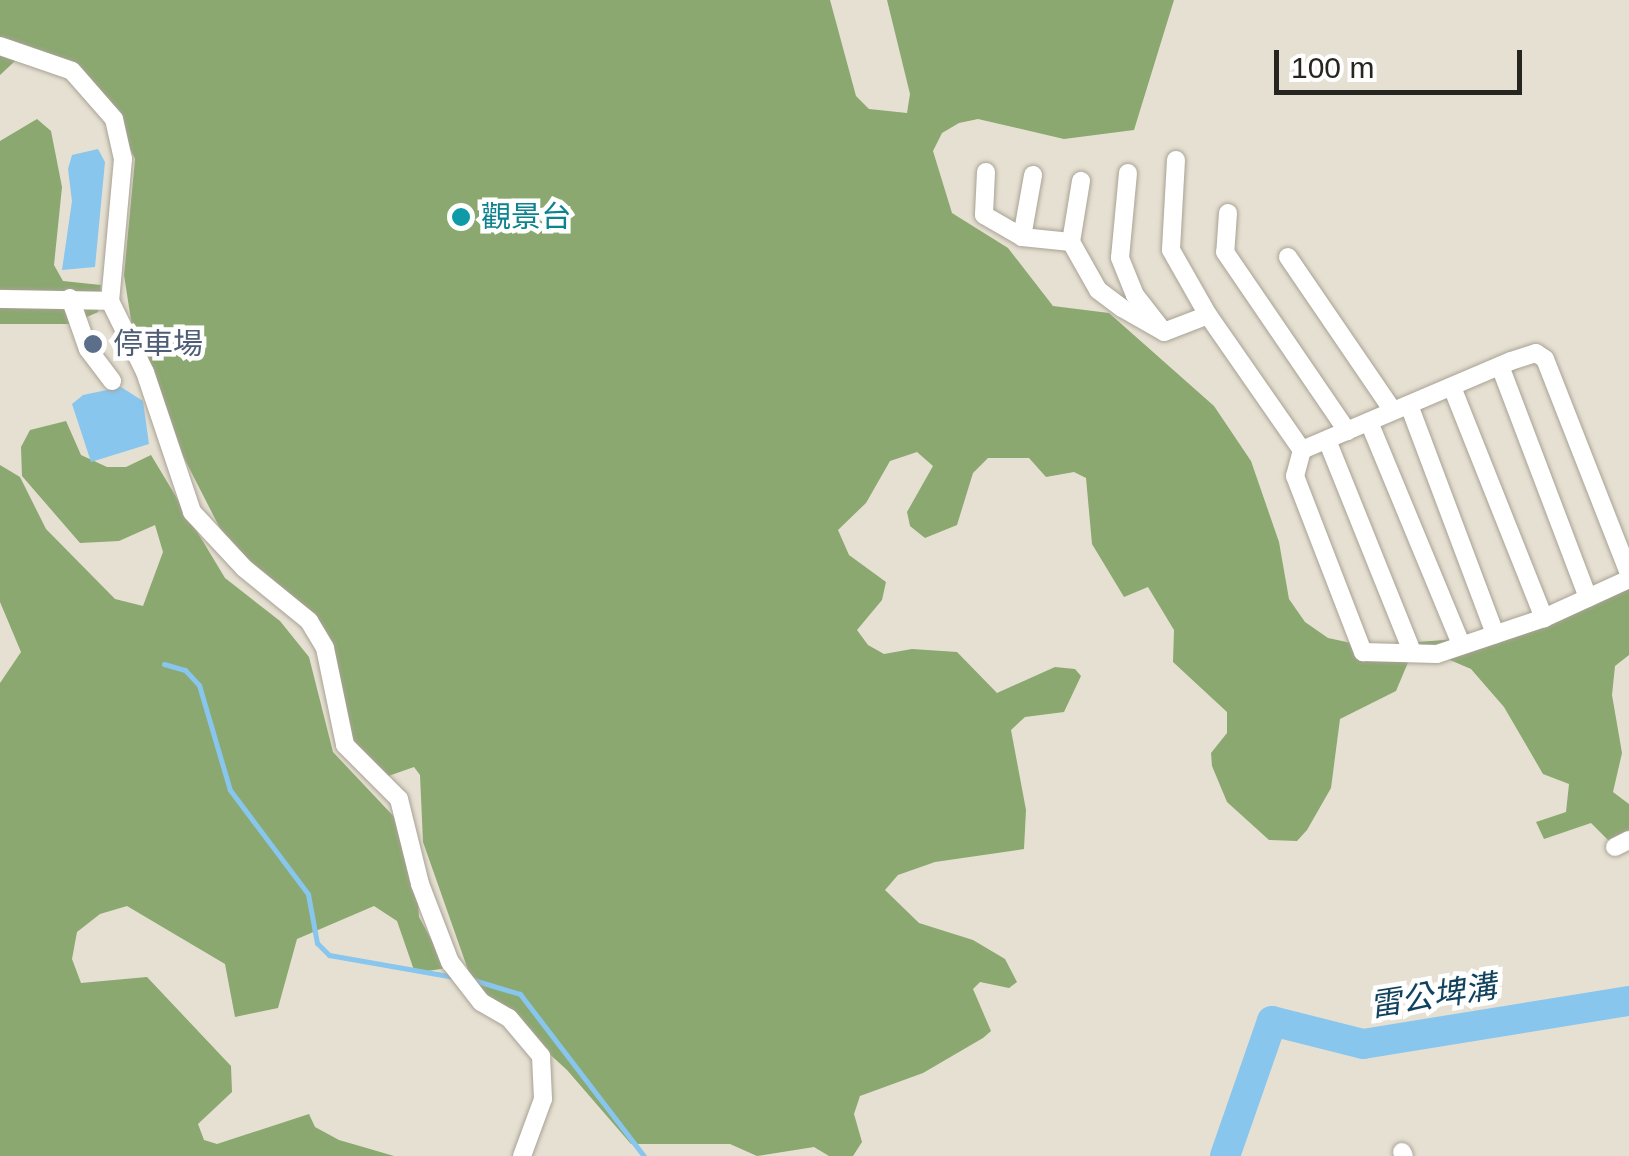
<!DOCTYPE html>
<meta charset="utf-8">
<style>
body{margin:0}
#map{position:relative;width:1629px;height:1156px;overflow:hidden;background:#e6e0d2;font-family:Arial,"Noto Sans TC",sans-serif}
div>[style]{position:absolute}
.forest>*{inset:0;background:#8aa86f}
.water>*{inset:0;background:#88c6ee}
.stream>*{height:5px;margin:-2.5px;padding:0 2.5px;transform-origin:2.5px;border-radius:2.5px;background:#88c6ee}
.river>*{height:30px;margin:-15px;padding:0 15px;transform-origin:15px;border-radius:15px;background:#88c6ee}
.roads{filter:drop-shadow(0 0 2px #a8a294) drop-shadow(0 0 2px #a8a294)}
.minor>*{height:18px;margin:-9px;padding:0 9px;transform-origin:9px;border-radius:9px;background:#fff}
.dots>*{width:28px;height:28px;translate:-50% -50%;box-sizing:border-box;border:5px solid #fff;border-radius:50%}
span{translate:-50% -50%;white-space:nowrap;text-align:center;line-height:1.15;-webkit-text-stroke:9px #fff;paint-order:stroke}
.culture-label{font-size:30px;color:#0d838f}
.left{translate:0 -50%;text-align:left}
.service-label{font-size:30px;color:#4e5e75}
.water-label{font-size:32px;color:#12435e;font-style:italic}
.scale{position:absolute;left:1274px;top:50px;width:248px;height:45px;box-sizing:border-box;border:5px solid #27251f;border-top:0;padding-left:12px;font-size:30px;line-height:35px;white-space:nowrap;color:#27251f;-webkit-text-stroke:8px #fff;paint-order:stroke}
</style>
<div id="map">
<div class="forest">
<i style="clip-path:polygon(0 0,830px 0,856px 96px,869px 109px,907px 113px,910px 94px,887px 0,1174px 0,1134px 130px,1064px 139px,978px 119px,959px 123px,942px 133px,933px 151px,952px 213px,1008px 248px,1053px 306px,1109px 313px,1214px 406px,1251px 461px,1279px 542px,1289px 599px,1305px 622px,1328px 638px,1365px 646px,1498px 636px,1629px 583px,1629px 655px,1615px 666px,1612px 695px,1622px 753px,1613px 792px,1629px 804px,1629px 839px,1612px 844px,1591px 823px,1544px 839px,1536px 822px,1566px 812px,1569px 784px,1543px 774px,1504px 707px,1471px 669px,1450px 660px,1416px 658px,1409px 660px,1396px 691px,1340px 719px,1331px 788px,1307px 830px,1297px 841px,1269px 840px,1227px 802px,1212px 766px,1211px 753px,1227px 733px,1227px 712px,1173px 662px,1174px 630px,1148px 587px,1124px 597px,1092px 544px,1086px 478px,1074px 472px,1046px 477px,1029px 458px,988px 458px,973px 473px,957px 525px,925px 538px,910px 526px,907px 512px,933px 466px,917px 452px,890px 461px,866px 503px,838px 530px,849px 555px,886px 582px,882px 600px,857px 630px,868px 645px,884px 654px,912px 649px,957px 652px,997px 693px,1055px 667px,1075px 669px,1081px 676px,1064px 712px,1025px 717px,1011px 730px,1026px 810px,1024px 849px,935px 862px,898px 875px,885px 890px,919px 923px,973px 940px,1005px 959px,1017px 982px,1009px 988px,980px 982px,973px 989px,991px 1031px,983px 1038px,923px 1073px,860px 1096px,854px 1114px,862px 1142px,853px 1156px,829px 1156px,814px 1147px,757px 1156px,730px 1144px,631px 1144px,567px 1070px,473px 984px,423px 842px,420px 775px,414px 767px,380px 779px,350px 752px,332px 657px,228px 544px,158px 407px,133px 333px,124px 275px,135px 159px,109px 107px,83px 79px,13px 52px,15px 61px,0 75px)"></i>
<i style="clip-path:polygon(37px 119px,51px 131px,62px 187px,54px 265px,63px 281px,101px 285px,98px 312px,71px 324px,0 324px,0 141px)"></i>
<i style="clip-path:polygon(66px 421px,81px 455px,107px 467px,126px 467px,151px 455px,225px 578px,280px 621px,309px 657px,333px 752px,398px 821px,416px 866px,419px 917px,447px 968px,415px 973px,397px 921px,374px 906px,297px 939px,278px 1008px,235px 1017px,225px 964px,127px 906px,100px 914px,77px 932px,72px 959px,81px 983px,147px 977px,231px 1066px,232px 1092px,198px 1124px,204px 1140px,217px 1144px,309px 1114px,315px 1127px,339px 1140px,394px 1156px,0 1156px,0 683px,21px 652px,0 602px,0 465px,20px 477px,46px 529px,115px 599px,143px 606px,163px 552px,155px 525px,119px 541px,80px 543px,22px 476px,21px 447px,30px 430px)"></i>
</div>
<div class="water">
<i style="clip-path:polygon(98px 149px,105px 162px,95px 267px,62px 270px,72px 201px,68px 169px,72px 155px)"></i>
<i style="clip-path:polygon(121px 387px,143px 401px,149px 444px,91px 462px,72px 404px,83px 395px)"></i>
</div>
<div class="stream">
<i style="left:164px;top:664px;width:22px;rotate:16deg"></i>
<i style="left:185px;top:670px;width:21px;rotate:47deg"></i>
<i style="left:199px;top:685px;width:109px;rotate:73.6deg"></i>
<i style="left:230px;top:790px;width:130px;rotate:53.1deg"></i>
<i style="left:308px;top:894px;width:50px;rotate:79.6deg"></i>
<i style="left:317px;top:943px;width:17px;rotate:45deg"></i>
<i style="left:329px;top:955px;width:127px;rotate:10deg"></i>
<i style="left:470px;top:979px;width:52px;rotate:16.7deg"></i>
<i style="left:520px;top:994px;width:204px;rotate:52.6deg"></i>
</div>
<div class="river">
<i style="left:1225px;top:1156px;width:143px;rotate:-70.8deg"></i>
<i style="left:1272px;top:1021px;width:94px;rotate:14.2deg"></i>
<i style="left:1363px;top:1044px;width:269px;rotate:-9.2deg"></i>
</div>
<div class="roads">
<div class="minor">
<i style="left:0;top:46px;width:76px;rotate:19.1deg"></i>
<i style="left:72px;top:71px;width:64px;rotate:48.8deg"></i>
<i style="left:114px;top:119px;width:41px;rotate:77.3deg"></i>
<i style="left:123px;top:159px;width:143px;rotate:95.2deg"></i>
<i style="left:110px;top:301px;width:79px;rotate:63.8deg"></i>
<i style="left:145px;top:372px;width:148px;rotate:71.4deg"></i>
<i style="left:192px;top:512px;width:76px;rotate:47.1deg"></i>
<i style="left:244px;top:568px;width:84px;rotate:39.2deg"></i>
<i style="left:309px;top:621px;width:31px;rotate:59deg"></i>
<i style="left:325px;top:648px;width:99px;rotate:78.3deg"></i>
<i style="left:345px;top:745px;width:76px;rotate:45deg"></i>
<i style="left:399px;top:799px;width:88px;rotate:76.1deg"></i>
<i style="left:420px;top:884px;width:84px;rotate:69deg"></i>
<i style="left:450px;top:962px;width:51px;rotate:52.2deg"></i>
<i style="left:481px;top:1002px;width:32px;rotate:30deg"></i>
<i style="left:509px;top:1018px;width:50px;rotate:49.9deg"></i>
<i style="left:541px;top:1056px;width:43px;rotate:87.3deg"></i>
<i style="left:543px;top:1099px;width:61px;rotate:110.2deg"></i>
<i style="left:1176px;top:160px;width:90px;rotate:93.2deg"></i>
<i style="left:1171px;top:250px;width:75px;rotate:60.4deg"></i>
<i style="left:986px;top:172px;width:43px;rotate:92.7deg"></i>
<i style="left:984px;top:215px;width:44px;rotate:30.1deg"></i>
<i style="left:1022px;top:237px;width:49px;rotate:5.8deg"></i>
<i style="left:1071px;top:242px;width:55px;rotate:60.6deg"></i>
<i style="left:1098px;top:290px;width:30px;rotate:37deg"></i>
<i style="left:1122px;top:308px;width:48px;rotate:29.7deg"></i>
<i style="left:1164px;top:332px;width:47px;rotate:-21.1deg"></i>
<i style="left:1208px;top:315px;width:165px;rotate:55.2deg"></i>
<i style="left:1302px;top:450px;width:227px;rotate:-23.1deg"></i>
<i style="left:1511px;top:361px;width:26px;rotate:-18deg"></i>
<i style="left:1536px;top:353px;width:11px;rotate:34deg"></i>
<i style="left:1545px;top:359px;width:230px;rotate:68.6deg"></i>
<i style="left:1128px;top:173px;width:85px;rotate:95.4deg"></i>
<i style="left:1120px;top:258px;width:40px;rotate:68deg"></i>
<i style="left:1135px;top:295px;width:39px;rotate:52deg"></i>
<i style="left:1228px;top:213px;width:39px;rotate:94deg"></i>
<i style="left:1225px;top:252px;width:217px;rotate:55.7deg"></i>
<i style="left:1022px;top:237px;width:63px;rotate:-79.9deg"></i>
<i style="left:1071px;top:242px;width:62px;rotate:-80.7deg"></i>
<i style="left:1288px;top:257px;width:186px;rotate:55.7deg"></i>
<i style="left:70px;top:298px;width:54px;rotate:70.6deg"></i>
<i style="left:88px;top:349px;width:40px;rotate:53deg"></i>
<i style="left:0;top:299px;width:110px;rotate:1deg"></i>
<i style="left:1500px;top:366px;width:248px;rotate:69.2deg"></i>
<i style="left:1452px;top:387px;width:249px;rotate:68.3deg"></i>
<i style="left:1409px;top:405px;width:245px;rotate:69.4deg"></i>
<i style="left:1369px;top:422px;width:240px;rotate:67.5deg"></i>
<i style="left:1327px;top:440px;width:225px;rotate:68.1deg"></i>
<i style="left:1302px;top:450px;width:27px;rotate:105deg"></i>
<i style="left:1295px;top:476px;width:189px;rotate:68.9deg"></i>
<i style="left:1363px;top:652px;width:74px;rotate:1.5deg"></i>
<i style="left:1437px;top:654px;width:113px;rotate:-18.6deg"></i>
<i style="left:1544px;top:618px;width:94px;rotate:-24.6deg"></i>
<i style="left:1615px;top:847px;width:16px;rotate:-27deg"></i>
<i style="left:1402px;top:1152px;width:4px;rotate:63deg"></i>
</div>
</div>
<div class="dots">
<i style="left:461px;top:217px;background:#0f9aa8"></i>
<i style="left:93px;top:344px;background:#5c6f8a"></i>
</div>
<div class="culture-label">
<span class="left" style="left:481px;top:217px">觀景台</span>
</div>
<div class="service-label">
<span class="left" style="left:113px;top:344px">停車場</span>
</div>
<div class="water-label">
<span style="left:1433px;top:996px;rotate:-9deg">雷公埤溝</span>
</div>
<div class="scale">100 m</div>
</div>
